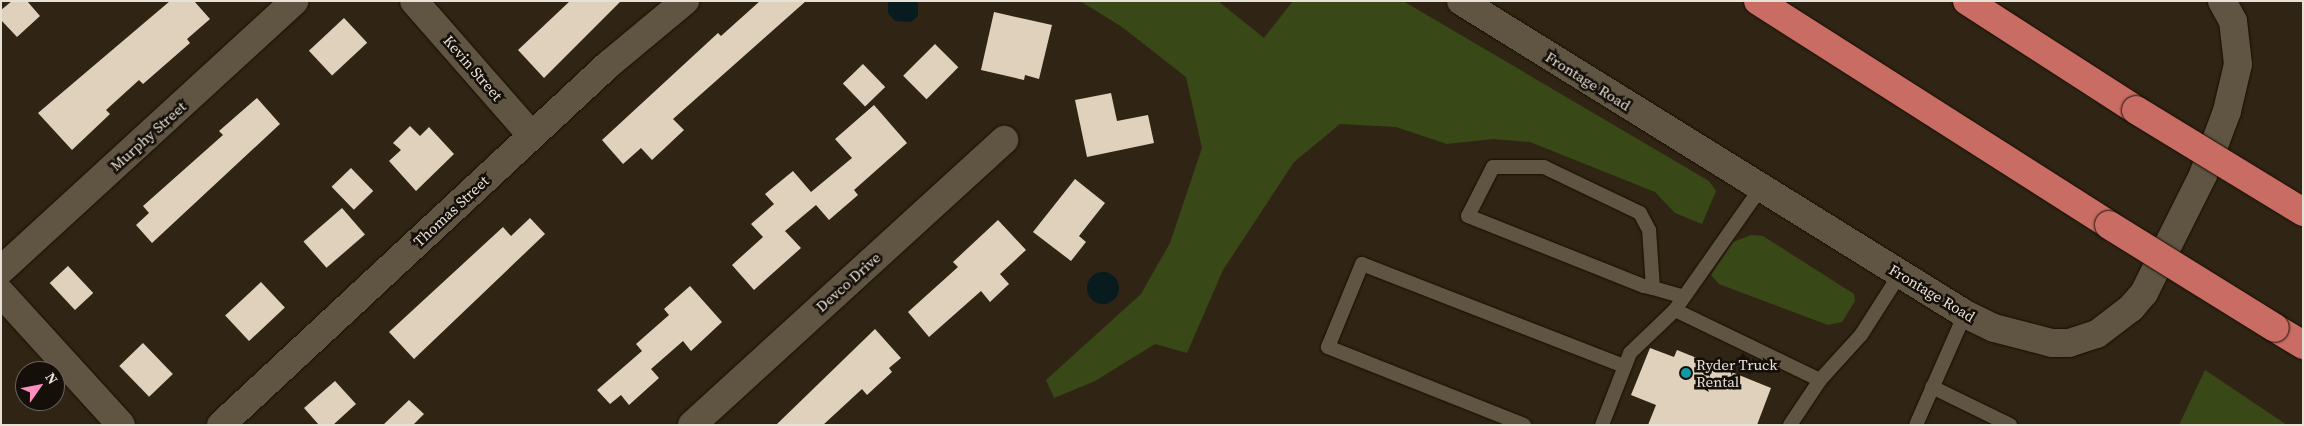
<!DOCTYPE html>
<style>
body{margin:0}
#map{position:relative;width:2304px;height:426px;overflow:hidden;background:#302514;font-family:"Source Serif 4",serif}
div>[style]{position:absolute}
.green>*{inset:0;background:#394817}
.water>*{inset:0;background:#081b1e}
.round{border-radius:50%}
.building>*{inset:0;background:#e0d1bc;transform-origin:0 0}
.roads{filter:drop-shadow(0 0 1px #180e01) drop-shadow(0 0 1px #180e01)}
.service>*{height:14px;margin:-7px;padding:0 7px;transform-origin:7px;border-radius:7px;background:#605442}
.minor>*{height:28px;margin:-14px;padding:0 14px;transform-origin:14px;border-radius:14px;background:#605442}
.motorway>*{height:28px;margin:-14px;padding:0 14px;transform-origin:14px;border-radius:14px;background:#c86c64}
.bridges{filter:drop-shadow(0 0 1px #180e01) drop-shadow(0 0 1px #180e01)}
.motorway-bridge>*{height:28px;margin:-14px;padding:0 14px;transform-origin:14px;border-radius:14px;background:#c86c64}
.dots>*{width:14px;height:14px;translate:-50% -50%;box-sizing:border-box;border:2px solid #140f08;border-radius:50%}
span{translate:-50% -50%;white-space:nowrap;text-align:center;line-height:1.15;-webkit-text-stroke:5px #140f08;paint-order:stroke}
.street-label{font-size:15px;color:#e8e1d6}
.poi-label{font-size:15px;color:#e8e1d6}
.left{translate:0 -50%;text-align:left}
.frame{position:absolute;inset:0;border:2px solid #e8e1d6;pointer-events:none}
.north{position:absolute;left:15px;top:361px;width:50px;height:50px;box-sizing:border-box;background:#140f08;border:1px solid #69635a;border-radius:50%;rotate:57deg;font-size:14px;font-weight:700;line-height:20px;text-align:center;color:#e8e1d6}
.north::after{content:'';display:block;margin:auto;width:18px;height:22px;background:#fd8ec0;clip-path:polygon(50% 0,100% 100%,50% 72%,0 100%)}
</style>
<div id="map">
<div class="green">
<i style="clip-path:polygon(1080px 1px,1218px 1px,1264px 38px,1293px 1px,1403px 1px,1709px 181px,1716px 191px,1702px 224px,1675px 213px,1655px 192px,1530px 142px,1493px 139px,1447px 144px,1396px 127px,1340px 124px,1294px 162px,1223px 270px,1187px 353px,1155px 344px,1095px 381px,1054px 398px,1046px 380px,1141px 294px,1170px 243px,1202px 148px,1186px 77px,1122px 27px)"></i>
<i style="clip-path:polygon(1751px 235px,1763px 236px,1854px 294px,1855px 301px,1842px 322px,1828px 325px,1719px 284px,1711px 275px,1733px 242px)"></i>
<i style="clip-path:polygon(2205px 370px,2287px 425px,2179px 425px)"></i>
</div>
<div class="water">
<i style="clip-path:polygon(888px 1px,918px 1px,918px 16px,911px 22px,895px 21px,888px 13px)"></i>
<i class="round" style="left:1087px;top:272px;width:32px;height:32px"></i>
</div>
<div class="building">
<i style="clip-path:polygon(12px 1px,27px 1px,40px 16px,17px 37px,1px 20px,1px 10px)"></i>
<i style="clip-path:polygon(170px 1px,194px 1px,210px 19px,187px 39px,190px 43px,143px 84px,139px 80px,106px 110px,110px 114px,72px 150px,38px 113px)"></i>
<i style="clip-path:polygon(570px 1px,621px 1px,544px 78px,518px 50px)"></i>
<i style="clip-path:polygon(760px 1px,806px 1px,673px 119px,684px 130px,652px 160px,641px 148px,623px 164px,602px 140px,718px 33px,721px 36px)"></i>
<i style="clip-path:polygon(994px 12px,1052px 25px,1039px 79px,1025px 75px,1024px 80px,981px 70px)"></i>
<i style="left:344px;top:18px;width:34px;height:48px;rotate:47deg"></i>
<i style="left:935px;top:44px;width:33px;height:45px;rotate:45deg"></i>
<i style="left:863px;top:64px;width:32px;height:28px;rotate:46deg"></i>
<i style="clip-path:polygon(1111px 93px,1117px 121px,1148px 115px,1154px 143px,1087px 157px,1075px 100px)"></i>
<i style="clip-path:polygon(257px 98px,280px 124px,152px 243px,136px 225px,149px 213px,143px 206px,223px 135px,219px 131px)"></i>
<i style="clip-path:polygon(874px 105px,907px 143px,854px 190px,858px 195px,829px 220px,816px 205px,785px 231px,801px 248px,754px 290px,732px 265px,763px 237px,751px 224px,774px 204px,765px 194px,793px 171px,811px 192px,852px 158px,835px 139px)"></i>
<i style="clip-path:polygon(410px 126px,420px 136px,429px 127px,454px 154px,416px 191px,389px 161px,401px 150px,393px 143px)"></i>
<i style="left:351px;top:168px;width:32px;height:27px;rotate:46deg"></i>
<i style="clip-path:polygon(1075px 179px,1105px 203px,1079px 236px,1086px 242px,1071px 261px,1033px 232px)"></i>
<i style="left:342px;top:208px;width:35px;height:51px;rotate:49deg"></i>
<i style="clip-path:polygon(530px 218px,545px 234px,414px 359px,389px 332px,503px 227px,511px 236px)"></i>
<i style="clip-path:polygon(998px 220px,1026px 250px,1000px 274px,1009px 284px,990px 302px,981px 291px,929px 337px,908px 312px,958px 267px,953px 262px)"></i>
<i style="left:68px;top:266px;width:37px;height:25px;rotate:47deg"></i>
<i style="left:261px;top:282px;width:35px;height:49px;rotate:47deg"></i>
<i style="clip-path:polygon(690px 286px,722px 322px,691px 351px,683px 341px,651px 369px,659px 378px,629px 405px,621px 395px,610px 404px,597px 390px,642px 351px,636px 344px,669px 315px,664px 309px)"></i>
<i style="clip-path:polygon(875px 329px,901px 358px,889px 368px,892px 372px,867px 395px,862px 389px,823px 425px,776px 425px)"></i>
<i style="left:143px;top:343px;width:43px;height:33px;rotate:46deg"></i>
<i style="clip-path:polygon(1650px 348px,1674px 357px,1677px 350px,1771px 388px,1757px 425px,1648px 425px,1656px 405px,1631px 395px)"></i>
<i style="clip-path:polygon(335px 381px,356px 404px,333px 425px,319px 425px,304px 408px)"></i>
<i style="clip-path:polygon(409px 400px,424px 414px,413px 425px,383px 425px)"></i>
</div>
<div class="roads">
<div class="service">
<i style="left:1760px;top:189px;width:148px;rotate:125.1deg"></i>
<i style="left:1675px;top:310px;width:161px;rotate:25.8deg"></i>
<i style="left:1820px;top:380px;width:61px;rotate:-47.7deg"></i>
<i style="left:1861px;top:335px;width:72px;rotate:-57.4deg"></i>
<i style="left:1653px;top:288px;width:58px;rotate:-93.9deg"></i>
<i style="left:1649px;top:230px;width:19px;rotate:-118deg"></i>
<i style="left:1640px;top:213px;width:106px;rotate:-154.4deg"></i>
<i style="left:1544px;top:167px;width:51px;rotate:180deg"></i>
<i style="left:1493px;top:167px;width:55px;rotate:117deg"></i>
<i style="left:1468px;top:216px;width:189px;rotate:21.7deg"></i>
<i style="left:1644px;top:286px;width:9px;rotate:13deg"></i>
<i style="left:1653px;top:288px;width:32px;rotate:16deg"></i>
<i style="left:1932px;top:387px;width:87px;rotate:26deg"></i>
<i style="left:1524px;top:425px;width:211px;rotate:-158.3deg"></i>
<i style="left:1328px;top:347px;width:90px;rotate:-67.7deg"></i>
<i style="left:1362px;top:264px;width:281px;rotate:21.3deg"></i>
<i style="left:1602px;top:425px;width:77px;rotate:-68.7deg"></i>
<i style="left:1630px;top:353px;width:62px;rotate:-43.7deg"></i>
<i style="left:1790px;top:425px;width:54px;rotate:-56.3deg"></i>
<i style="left:1916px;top:425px;width:121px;rotate:-66.2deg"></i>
</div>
<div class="minor">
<i style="left:414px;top:1px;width:179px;rotate:48.8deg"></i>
<i style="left:1461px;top:1px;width:593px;rotate:31.84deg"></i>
<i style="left:1965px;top:314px;width:32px;rotate:26deg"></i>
<i style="left:1994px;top:328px;width:60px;rotate:14.5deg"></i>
<i style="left:2052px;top:343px;width:17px"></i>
<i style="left:2069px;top:343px;width:29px;rotate:-18deg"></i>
<i style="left:2097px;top:334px;width:43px;rotate:-37.4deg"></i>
<i style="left:2131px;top:308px;width:20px;rotate:-49deg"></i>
<i style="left:2144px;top:293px;width:132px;rotate:-63.4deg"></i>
<i style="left:2203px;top:175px;width:68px;rotate:-69.4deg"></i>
<i style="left:2227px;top:111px;width:48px;rotate:-76.8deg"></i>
<i style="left:2238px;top:64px;width:43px;rotate:-96.6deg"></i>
<i style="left:2233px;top:21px;width:23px;rotate:-119deg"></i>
<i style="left:1px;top:270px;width:398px;rotate:-42.5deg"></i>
<i style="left:1px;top:293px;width:178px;rotate:47.7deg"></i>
<i style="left:221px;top:425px;width:530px;rotate:-42.94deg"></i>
<i style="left:609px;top:64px;width:99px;rotate:-39.7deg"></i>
<i style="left:692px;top:425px;width:423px;rotate:-42.4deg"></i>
</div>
<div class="motorway">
<i style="left:1758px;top:1px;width:416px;rotate:32.5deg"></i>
<i style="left:1967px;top:1px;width:201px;rotate:32.8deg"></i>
<i style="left:2275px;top:328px;width:33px;rotate:31deg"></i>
</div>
</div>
<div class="bridges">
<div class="motorway-bridge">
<i style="left:2136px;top:110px;width:196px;rotate:31.4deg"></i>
<i style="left:2109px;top:225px;width:195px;rotate:31.8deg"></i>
</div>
</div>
<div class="dots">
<i style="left:1686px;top:373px;background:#0f9aa8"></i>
</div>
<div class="street-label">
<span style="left:473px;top:68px;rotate:49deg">Kevin Street</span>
<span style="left:1588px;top:81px;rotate:32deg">Frontage Road</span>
<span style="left:148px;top:136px;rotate:-42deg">Murphy Street</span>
<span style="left:451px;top:211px;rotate:-43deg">Thomas Street</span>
<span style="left:848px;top:282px;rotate:-42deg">Devco Drive</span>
<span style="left:1932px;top:293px;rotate:31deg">Frontage Road</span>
</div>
<div class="poi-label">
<span class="left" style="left:1696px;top:373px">Ryder Truck<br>Rental</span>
</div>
<div class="frame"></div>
<div class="north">N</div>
</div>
